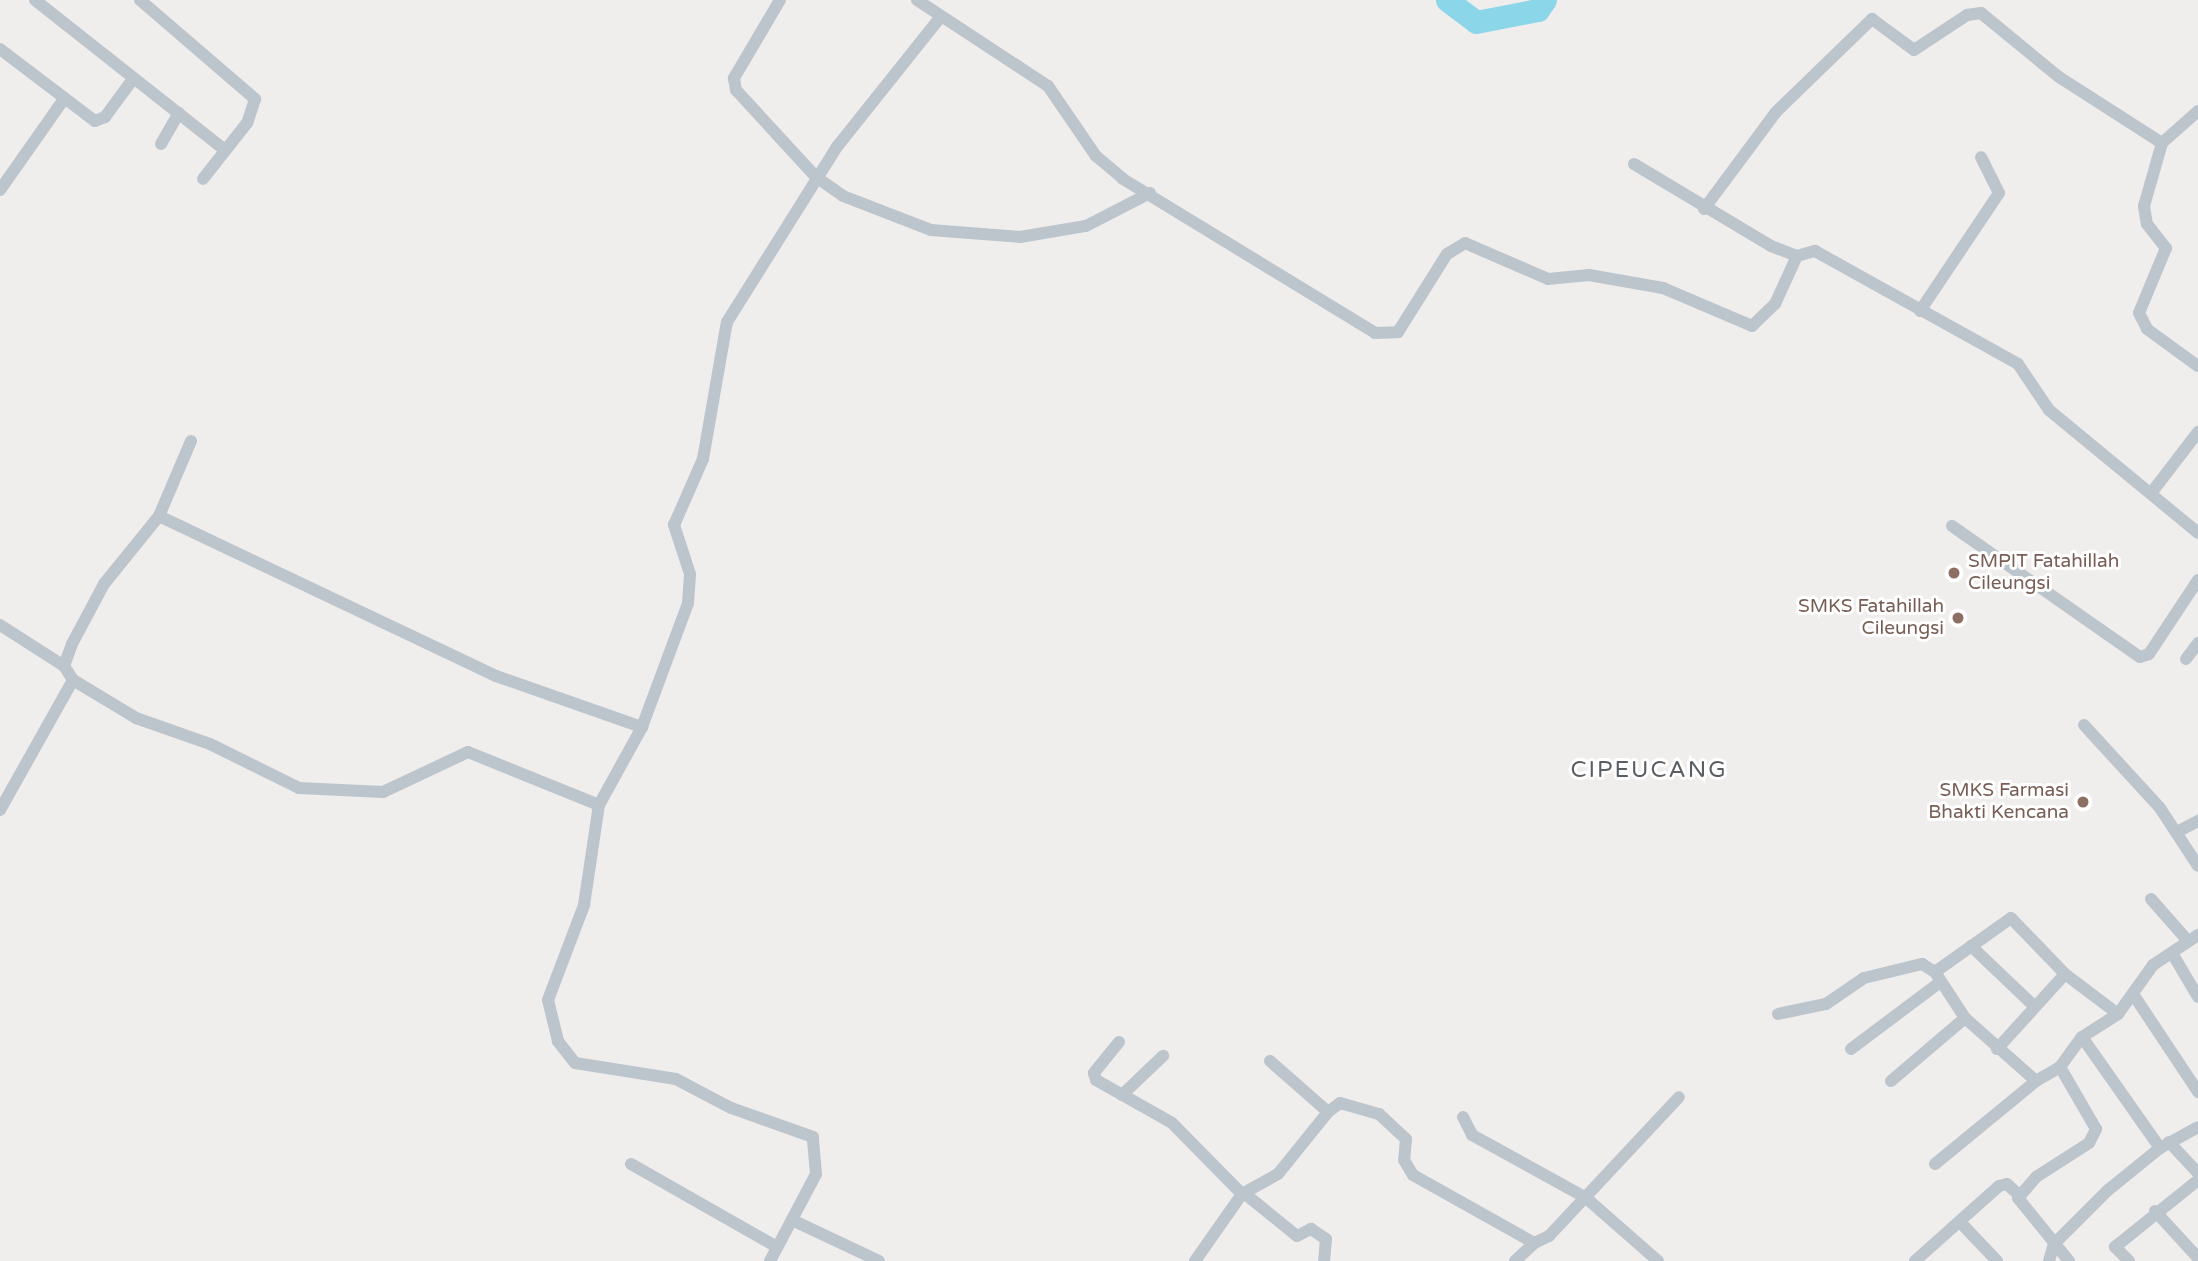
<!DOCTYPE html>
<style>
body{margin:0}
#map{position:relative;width:2198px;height:1261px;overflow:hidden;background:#f0eded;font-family:"Varela Round",sans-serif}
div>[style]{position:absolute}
.river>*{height:23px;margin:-11.5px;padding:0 11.5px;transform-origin:11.5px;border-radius:11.5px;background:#8bd6e8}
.minor>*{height:12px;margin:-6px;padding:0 6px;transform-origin:6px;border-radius:6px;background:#bcc5cc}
.dots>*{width:19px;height:19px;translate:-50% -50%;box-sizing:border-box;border:4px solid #fff;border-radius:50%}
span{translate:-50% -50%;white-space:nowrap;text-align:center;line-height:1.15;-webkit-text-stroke:6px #fff;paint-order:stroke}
.education-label{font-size:19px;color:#785e54}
.left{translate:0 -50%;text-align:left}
.right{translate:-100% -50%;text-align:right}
.quarter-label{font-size:23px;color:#5a5e62;letter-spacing:2px}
</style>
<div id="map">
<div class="river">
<i style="left:1447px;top:0;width:36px;rotate:37deg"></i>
<i style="left:1476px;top:22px;width:63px;rotate:-11deg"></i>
<i style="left:1538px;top:10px;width:12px;rotate:-55deg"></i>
</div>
<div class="minor">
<i style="left:35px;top:0;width:242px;rotate:38.3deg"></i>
<i style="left:140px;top:0;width:152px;rotate:40.7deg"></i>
<i style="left:255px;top:99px;width:25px;rotate:108deg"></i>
<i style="left:247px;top:123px;width:71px;rotate:128.2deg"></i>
<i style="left:780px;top:0;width:91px;rotate:120.5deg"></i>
<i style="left:734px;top:78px;width:12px;rotate:81deg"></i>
<i style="left:736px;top:90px;width:118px;rotate:47.4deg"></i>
<i style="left:816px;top:177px;width:33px;rotate:35deg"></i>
<i style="left:843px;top:196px;width:94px;rotate:21.1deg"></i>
<i style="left:931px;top:230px;width:89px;rotate:4.5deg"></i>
<i style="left:1020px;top:237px;width:67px;rotate:-9.5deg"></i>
<i style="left:1086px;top:226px;width:72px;rotate:-27.3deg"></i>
<i style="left:917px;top:0;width:157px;rotate:33.3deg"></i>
<i style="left:1048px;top:86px;width:85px;rotate:55.6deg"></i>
<i style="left:1096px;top:156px;width:35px;rotate:40deg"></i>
<i style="left:1123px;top:179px;width:295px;rotate:31.4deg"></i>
<i style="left:1375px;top:333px;width:23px;rotate:-2deg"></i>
<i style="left:1398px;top:332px;width:92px;rotate:-57.9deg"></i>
<i style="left:1447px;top:254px;width:21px;rotate:-31deg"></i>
<i style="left:1465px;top:243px;width:90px;rotate:23.4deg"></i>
<i style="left:1548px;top:279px;width:41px;rotate:-5.6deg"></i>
<i style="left:1589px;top:275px;width:75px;rotate:10deg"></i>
<i style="left:1663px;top:288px;width:97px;rotate:23.1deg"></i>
<i style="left:1752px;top:326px;width:32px;rotate:-44deg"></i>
<i style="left:1775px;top:304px;width:53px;rotate:-65.4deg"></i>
<i style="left:0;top:49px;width:119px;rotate:37.2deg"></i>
<i style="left:95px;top:121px;width:11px;rotate:-22deg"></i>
<i style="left:105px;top:117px;width:47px;rotate:-53.6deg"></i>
<i style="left:2198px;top:111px;width:48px;rotate:138.4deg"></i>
<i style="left:2162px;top:143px;width:66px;rotate:105.9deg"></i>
<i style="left:2144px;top:206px;width:18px;rotate:81deg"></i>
<i style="left:2147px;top:224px;width:31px;rotate:52deg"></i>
<i style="left:2166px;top:248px;width:70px;rotate:112.6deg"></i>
<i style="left:2139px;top:313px;width:18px;rotate:63deg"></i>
<i style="left:2147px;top:329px;width:63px;rotate:36deg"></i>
<i style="left:161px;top:144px;width:36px;rotate:-60deg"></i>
<i style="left:1634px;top:164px;width:160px;rotate:30.9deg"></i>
<i style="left:1771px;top:246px;width:28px;rotate:21deg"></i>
<i style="left:1797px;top:256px;width:19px;rotate:-16deg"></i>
<i style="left:1815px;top:251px;width:232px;rotate:29.1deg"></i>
<i style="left:2018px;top:364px;width:55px;rotate:56deg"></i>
<i style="left:2049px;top:410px;width:193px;rotate:39.5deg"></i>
<i style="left:0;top:190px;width:111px;rotate:-54.9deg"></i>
<i style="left:1704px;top:209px;width:121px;rotate:-53.4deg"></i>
<i style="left:1776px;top:112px;width:134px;rotate:-44.1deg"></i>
<i style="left:1872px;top:19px;width:52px;rotate:36.4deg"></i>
<i style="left:1914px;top:50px;width:64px;rotate:-33.4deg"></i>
<i style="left:1967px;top:15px;width:14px;rotate:-8deg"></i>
<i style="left:1981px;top:13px;width:101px;rotate:39.4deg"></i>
<i style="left:2059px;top:77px;width:122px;rotate:32.7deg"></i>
<i style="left:1920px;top:311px;width:142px;rotate:-56.2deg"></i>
<i style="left:1999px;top:193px;width:40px;rotate:-116.6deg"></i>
<i style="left:191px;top:441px;width:82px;rotate:113.1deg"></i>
<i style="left:159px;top:516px;width:87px;rotate:129deg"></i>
<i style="left:104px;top:584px;width:68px;rotate:118.1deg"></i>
<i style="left:72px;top:644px;width:23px;rotate:110deg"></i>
<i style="left:64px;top:666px;width:17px;rotate:57deg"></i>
<i style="left:73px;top:680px;width:74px;rotate:31.1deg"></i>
<i style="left:136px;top:718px;width:78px;rotate:19.4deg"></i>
<i style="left:210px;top:744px;width:99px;rotate:26.3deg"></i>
<i style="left:299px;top:788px;width:84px;rotate:2.7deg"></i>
<i style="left:383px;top:792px;width:94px;rotate:-25.2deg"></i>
<i style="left:468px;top:752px;width:141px;rotate:22deg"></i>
<i style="left:2152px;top:492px;width:76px;rotate:-52.5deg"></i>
<i style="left:159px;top:516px;width:373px;rotate:25.4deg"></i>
<i style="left:496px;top:676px;width:155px;rotate:19.3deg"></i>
<i style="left:1952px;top:526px;width:229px;rotate:34.9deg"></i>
<i style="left:2140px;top:657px;width:9px;rotate:-18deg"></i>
<i style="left:2149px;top:654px;width:89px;rotate:-56.5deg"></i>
<i style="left:0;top:625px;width:76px;rotate:32.6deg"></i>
<i style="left:2186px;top:659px;width:20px;rotate:-53deg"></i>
<i style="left:2084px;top:725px;width:113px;rotate:47.5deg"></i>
<i style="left:2160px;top:808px;width:69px;rotate:56.8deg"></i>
<i style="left:0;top:810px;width:149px;rotate:-60.7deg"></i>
<i style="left:2177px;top:832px;width:24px;rotate:-28deg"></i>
<i style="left:2151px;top:899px;width:56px;rotate:48.6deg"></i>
<i style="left:1971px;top:946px;width:88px;rotate:43.6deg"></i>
<i style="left:2172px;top:953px;width:51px;rotate:59.4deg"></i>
<i style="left:1935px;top:972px;width:93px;rotate:-35.4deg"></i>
<i style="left:2011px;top:918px;width:78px;rotate:46deg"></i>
<i style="left:2065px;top:974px;width:66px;rotate:37deg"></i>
<i style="left:2133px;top:994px;width:118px;rotate:56.4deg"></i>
<i style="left:1778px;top:1014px;width:49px;rotate:-11.8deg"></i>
<i style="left:1826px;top:1004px;width:46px;rotate:-34.4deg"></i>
<i style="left:1864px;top:978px;width:60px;rotate:-13.6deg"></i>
<i style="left:1922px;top:964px;width:15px;rotate:32deg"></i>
<i style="left:1935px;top:972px;width:55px;rotate:56.9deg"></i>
<i style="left:1965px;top:1018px;width:95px;rotate:41.6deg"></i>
<i style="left:2036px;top:1081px;width:28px;rotate:-30deg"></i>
<i style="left:2082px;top:1037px;width:136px;rotate:54.9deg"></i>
<i style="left:1119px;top:1042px;width:40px;rotate:129deg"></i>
<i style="left:1094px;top:1073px;width:7px;rotate:74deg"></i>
<i style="left:1096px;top:1080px;width:87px;rotate:29.5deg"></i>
<i style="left:1172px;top:1123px;width:100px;rotate:45.4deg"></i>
<i style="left:1851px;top:1049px;width:110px;rotate:-36.9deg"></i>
<i style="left:1997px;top:1049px;width:101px;rotate:-47.8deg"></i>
<i style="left:1270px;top:1061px;width:77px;rotate:41.3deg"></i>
<i style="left:1328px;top:1112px;width:15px;rotate:-37deg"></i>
<i style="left:1340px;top:1103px;width:41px;rotate:15.8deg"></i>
<i style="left:1379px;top:1114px;width:37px;rotate:43deg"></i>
<i style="left:1406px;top:1139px;width:21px;rotate:95deg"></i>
<i style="left:1404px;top:1160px;width:17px;rotate:59deg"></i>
<i style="left:1413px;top:1175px;width:139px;rotate:29.3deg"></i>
<i style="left:1534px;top:1243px;width:17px;rotate:-25deg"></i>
<i style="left:1549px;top:1236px;width:190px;rotate:-46.9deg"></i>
<i style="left:1891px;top:1081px;width:97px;rotate:-40.4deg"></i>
<i style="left:1122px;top:1095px;width:57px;rotate:-43.6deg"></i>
<i style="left:1463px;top:1117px;width:20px;rotate:63deg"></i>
<i style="left:1472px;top:1135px;width:129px;rotate:28.8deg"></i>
<i style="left:1585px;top:1197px;width:97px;rotate:41.2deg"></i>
<i style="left:2169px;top:1142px;width:42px;rotate:46.9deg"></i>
<i style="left:631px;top:1164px;width:168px;rotate:29.6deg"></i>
<i style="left:1935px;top:1164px;width:131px;rotate:-39.4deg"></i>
<i style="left:1244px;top:1193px;width:68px;rotate:39.1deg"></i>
<i style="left:1297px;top:1236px;width:16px;rotate:-27deg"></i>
<i style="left:1311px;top:1229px;width:18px;rotate:34deg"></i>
<i style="left:1326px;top:1239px;width:22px;rotate:95deg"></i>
<i style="left:2155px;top:1211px;width:64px;rotate:47.5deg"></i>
<i style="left:792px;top:1220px;width:96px;rotate:25.2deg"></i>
<i style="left:1960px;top:1222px;width:54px;rotate:46.5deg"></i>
<i style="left:770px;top:1261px;width:98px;rotate:-62.1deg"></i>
<i style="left:816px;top:1174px;width:37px;rotate:-95deg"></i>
<i style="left:813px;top:1137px;width:87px;rotate:-160.5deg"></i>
<i style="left:731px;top:1108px;width:62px;rotate:-152.2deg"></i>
<i style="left:676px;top:1079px;width:102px;rotate:-171deg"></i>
<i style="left:575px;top:1063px;width:28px;rotate:-128deg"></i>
<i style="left:558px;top:1041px;width:42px;rotate:-103.7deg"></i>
<i style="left:548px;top:1000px;width:102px;rotate:-69.2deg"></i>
<i style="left:584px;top:905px;width:101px;rotate:-81.5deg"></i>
<i style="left:599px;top:805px;width:89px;rotate:-61.1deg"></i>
<i style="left:642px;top:727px;width:132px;rotate:-69.6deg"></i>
<i style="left:688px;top:603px;width:29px;rotate:-86deg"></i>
<i style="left:690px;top:574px;width:52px;rotate:-108.1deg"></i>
<i style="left:674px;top:525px;width:72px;rotate:-66.3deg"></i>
<i style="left:703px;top:459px;width:139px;rotate:-80.1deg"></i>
<i style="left:727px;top:322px;width:205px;rotate:-57.9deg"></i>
<i style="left:836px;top:148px;width:165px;rotate:-51.4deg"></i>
<i style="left:1195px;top:1261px;width:82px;rotate:-55deg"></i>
<i style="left:1242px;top:1194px;width:41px;rotate:-29.1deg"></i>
<i style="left:1278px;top:1174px;width:80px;rotate:-51.1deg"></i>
<i style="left:1515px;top:1261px;width:26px;rotate:-43deg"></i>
<i style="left:1915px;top:1261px;width:113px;rotate:-41.8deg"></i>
<i style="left:1999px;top:1186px;width:8px;rotate:-14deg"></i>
<i style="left:2007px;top:1184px;width:16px;rotate:43deg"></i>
<i style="left:2049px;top:1261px;width:18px;rotate:-74deg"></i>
<i style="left:2054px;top:1244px;width:75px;rotate:-45deg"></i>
<i style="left:2107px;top:1191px;width:68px;rotate:-39.1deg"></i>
<i style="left:2160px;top:1148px;width:43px;rotate:-28.9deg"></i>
<i style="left:2069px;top:1261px;width:81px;rotate:-129deg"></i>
<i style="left:2018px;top:1198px;width:28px;rotate:-49deg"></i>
<i style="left:2036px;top:1177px;width:63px;rotate:-32.7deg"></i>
<i style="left:2089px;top:1143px;width:16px;rotate:-63deg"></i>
<i style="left:2096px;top:1129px;width:72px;rotate:-120.1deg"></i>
<i style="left:2060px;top:1067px;width:37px;rotate:-54deg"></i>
<i style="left:2082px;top:1037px;width:43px;rotate:-32.6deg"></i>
<i style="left:2118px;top:1014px;width:60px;rotate:-54.5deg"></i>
<i style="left:2153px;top:965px;width:54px;rotate:-33.7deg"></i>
<i style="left:2129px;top:1261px;width:20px;rotate:-135deg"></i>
<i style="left:2115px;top:1247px;width:107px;rotate:-38.9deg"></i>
</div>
<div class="dots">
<i style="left:1954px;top:573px;background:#8d6e63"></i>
<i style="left:1958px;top:618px;background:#8d6e63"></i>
<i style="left:2083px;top:802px;background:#8d6e63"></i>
</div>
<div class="education-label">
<span class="left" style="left:1968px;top:573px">SMPIT Fatahillah<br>Cileungsi</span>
<span class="right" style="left:1944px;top:618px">SMKS Fatahillah<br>Cileungsi</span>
<span class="right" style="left:2069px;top:802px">SMKS Farmasi<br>Bhakti Kencana</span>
</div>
<div class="quarter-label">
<span style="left:1649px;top:770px">CIPEUCANG</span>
</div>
</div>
